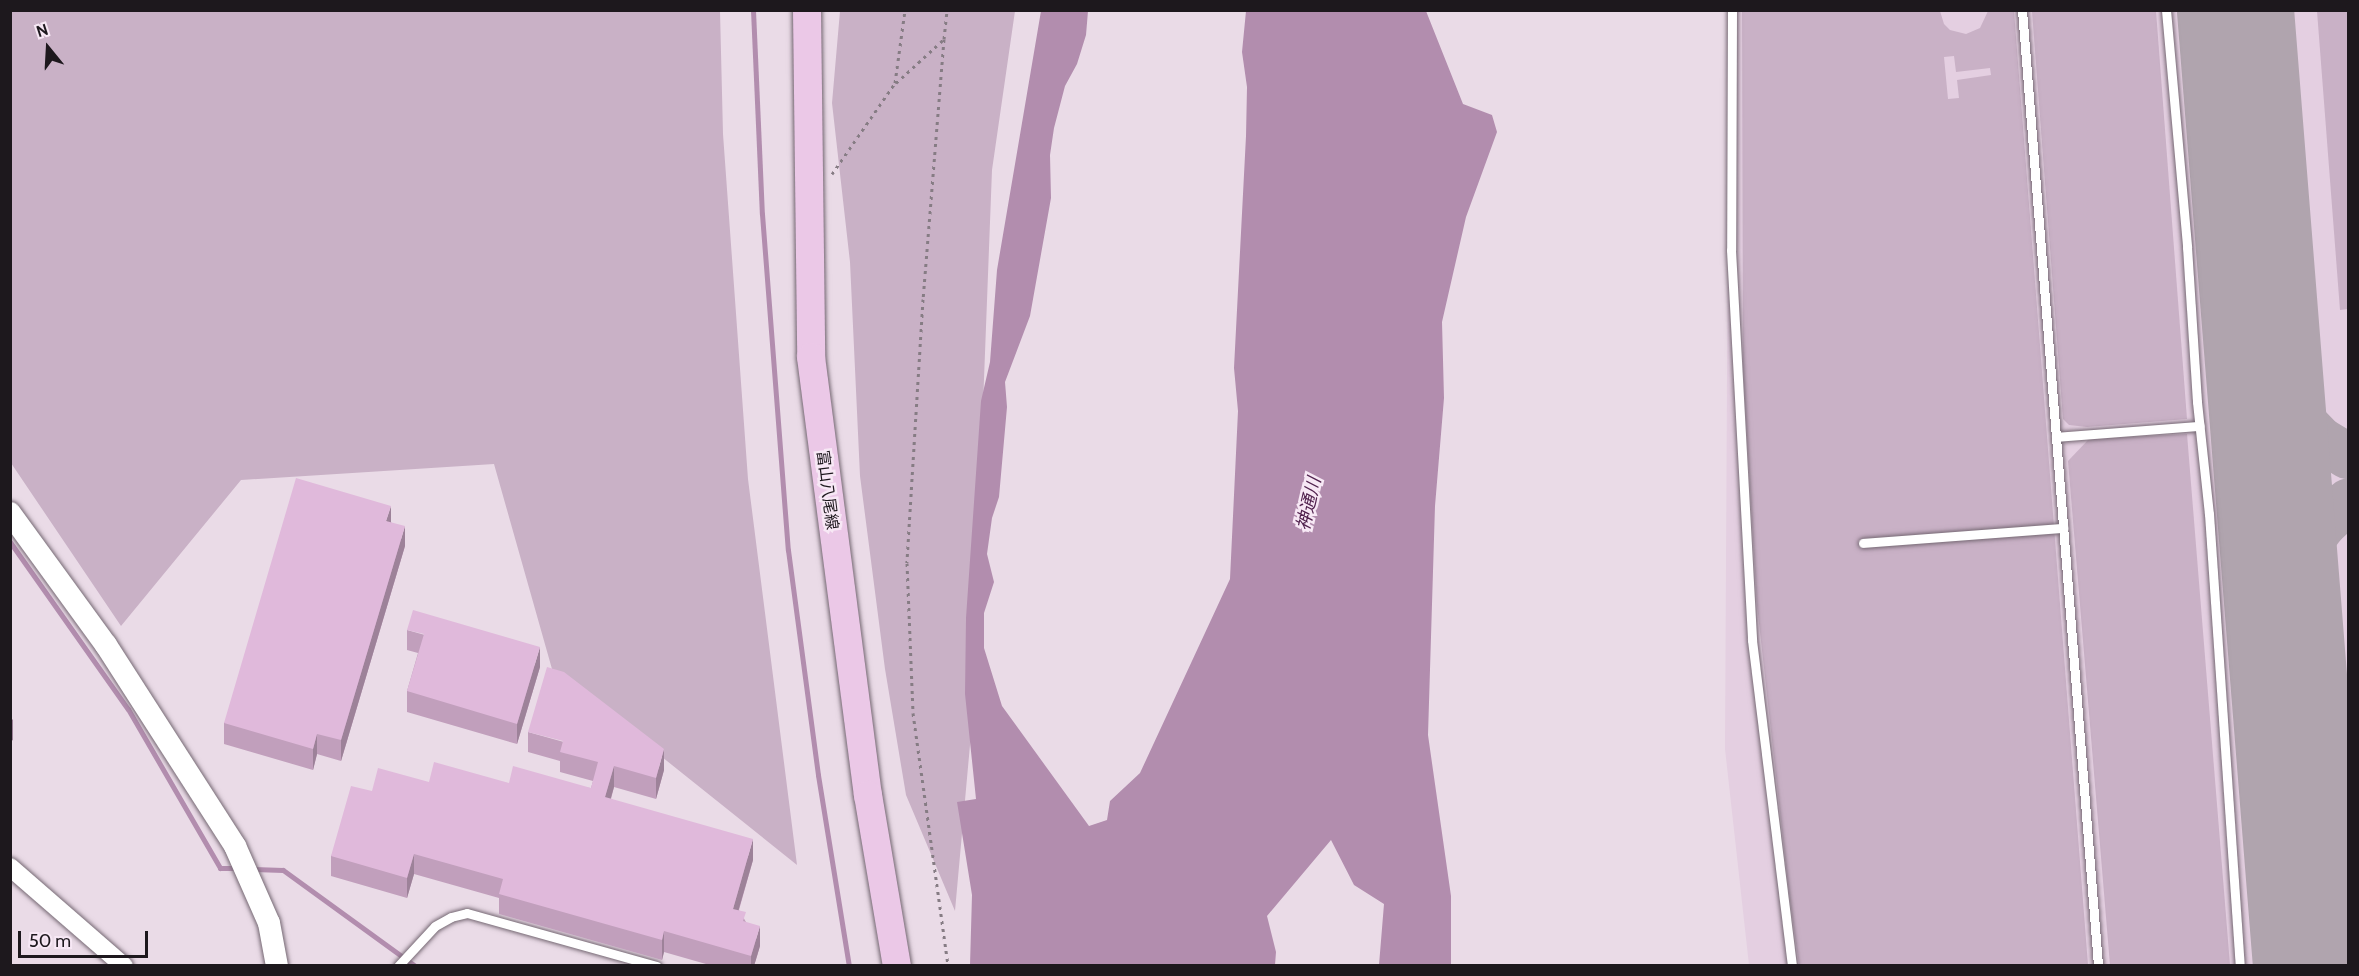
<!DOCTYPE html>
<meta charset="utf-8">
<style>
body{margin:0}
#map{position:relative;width:2359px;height:976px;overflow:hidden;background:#eadbe7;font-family:Cabin,"Noto Sans JP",sans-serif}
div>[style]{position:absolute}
.built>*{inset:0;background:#e4cfe1}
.green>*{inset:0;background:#c9b1c6}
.water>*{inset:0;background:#b28dae}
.stream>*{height:5px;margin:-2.5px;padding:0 2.5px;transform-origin:2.5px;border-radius:2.5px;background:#b28dae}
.taxiway>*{height:46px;margin:-23px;padding:0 23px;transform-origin:23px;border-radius:23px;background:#b0a4ae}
.runway>*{height:117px;margin:-58.5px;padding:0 58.5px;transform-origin:58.5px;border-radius:58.5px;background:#b0a4ae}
.path>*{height:3px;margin-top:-1.5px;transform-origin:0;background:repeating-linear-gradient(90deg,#867c84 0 3px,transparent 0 7.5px)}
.roads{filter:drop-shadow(0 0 2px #756873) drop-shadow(0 0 2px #756873)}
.service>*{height:9px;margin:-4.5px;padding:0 4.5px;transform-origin:4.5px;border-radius:4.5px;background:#fff}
.minor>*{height:18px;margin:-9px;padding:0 9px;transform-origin:9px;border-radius:9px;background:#fff}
.tertiary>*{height:22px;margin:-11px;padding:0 11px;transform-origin:11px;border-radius:11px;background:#fff}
.primary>*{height:28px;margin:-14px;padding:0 14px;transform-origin:14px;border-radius:14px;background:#ebc8e7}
.wall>*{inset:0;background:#c19fbc}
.shaded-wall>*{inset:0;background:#9d8299}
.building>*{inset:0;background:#e0b9db}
span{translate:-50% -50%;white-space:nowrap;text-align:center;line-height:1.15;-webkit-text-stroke:5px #f7e8f5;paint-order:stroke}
.street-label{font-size:16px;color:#1d181d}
.water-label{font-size:18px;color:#51224e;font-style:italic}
.frame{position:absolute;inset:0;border:12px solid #1d181d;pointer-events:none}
.north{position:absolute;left:18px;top:18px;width:60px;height:60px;-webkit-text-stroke:4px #f7e8f5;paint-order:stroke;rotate:342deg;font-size:16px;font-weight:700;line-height:24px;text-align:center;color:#1d181d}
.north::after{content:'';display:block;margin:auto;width:21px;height:27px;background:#1d181d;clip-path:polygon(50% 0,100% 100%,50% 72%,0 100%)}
.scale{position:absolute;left:18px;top:931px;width:130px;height:27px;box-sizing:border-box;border:3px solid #1d181d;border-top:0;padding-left:8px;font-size:18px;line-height:21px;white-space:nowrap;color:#1d181d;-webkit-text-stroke:4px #f7e8f5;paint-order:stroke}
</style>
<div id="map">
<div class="built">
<i style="clip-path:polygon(1729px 11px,2348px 11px,2348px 965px,1749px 965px,1725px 749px)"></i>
</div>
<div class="green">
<i style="clip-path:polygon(10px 11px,720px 11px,723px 134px,748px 479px,797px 865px,552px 669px,494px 464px,241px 480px,121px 626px,11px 463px)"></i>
<i style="clip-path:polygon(840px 11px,1015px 11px,992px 170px,970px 745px,955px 911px,906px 795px,885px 669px,860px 476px,850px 262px,832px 103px)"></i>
<i style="clip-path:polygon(evenodd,1742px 11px,1940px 11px,1944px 24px,1950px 30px,1966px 34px,1980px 28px,1988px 11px,2014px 11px,2088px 965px,1799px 965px,1789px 893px,1757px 605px,1743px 368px,1742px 11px,1954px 56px,1956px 72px,1990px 68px,1991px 75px,1957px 80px,1959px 98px,1948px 99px,1944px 57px,1954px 56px)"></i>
<i style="clip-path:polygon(2032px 11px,2156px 11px,2187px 419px,2087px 427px,2069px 425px,2063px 419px)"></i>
<i style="clip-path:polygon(2317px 11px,2348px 11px,2348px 309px,2340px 310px)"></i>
<i style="clip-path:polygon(2187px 434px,2230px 965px,2110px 965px,2068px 461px,2089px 439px)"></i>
</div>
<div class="water">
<i style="clip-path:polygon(1041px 11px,1088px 11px,1086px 35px,1077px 64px,1065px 86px,1054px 128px,1050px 155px,1051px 198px,1030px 316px,1005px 382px,1007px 407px,999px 497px,992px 518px,987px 554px,994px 582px,984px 613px,984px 648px,1002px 706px,1089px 826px,1107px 820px,1110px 801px,1140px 773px,1230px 579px,1238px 411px,1234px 368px,1246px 136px,1247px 87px,1242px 52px,1246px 11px,1426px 11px,1463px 104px,1492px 115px,1497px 132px,1466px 217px,1442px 322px,1444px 398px,1435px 506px,1428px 735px,1451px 896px,1451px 965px,1379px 965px,1384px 904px,1354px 885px,1331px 840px,1267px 916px,1276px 952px,1275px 965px,970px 965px,972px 895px,957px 802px,976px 799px,965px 694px,966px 618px,981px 401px,990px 362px,997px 270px)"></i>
</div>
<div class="stream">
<i style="left:753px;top:10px;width:204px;rotate:87.5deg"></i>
<i style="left:762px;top:214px;width:337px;rotate:85.6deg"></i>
<i style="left:788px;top:550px;width:227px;rotate:82.4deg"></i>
<i style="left:818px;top:775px;width:193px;rotate:80.8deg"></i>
<i style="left:10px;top:542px;width:204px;rotate:54.8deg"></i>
<i style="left:128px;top:709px;width:184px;rotate:59.9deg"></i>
<i style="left:220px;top:868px;width:18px"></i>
<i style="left:253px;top:869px;width:30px;rotate:2deg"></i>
<i style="left:283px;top:870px;width:163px;rotate:36deg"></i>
</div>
<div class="taxiway">
<i style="left:2260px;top:334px;width:55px;rotate:71.9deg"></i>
<i style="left:2277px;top:386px;width:26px;rotate:59deg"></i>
<i style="left:2290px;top:408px;width:45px;rotate:45.9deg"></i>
<i style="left:2321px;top:440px;width:31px;rotate:31deg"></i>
<i style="left:2284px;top:618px;width:49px;rotate:-75.7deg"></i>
<i style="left:2296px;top:571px;width:29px;rotate:-65deg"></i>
<i style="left:2308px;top:545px;width:26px;rotate:-53deg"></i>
<i style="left:2324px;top:524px;width:33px;rotate:-43deg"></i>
<i style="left:2289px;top:691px;width:67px;rotate:74.5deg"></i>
<i style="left:2307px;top:756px;width:29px;rotate:56deg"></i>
<i style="left:2323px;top:780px;width:35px;rotate:44deg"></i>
<i style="left:2315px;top:966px;width:23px;rotate:-80deg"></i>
<i style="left:2319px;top:943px;width:25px;rotate:-64deg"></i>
<i style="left:2330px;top:920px;width:32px;rotate:-55deg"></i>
</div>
<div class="runway">
<i style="left:2235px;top:10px;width:959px;rotate:85.45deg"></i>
</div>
<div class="path">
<i style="left:944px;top:39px;width:261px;rotate:94.6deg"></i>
<i style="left:923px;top:299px;width:264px;rotate:93.5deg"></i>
<i style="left:907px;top:563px;width:150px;rotate:87.7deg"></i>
<i style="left:913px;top:713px;width:255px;rotate:82.1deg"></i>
<i style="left:896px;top:83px;width:65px;rotate:-42.5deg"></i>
<i style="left:944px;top:39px;width:29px;rotate:-84deg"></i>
<i style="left:832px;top:174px;width:111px;rotate:-55.3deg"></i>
<i style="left:895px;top:83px;width:74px;rotate:-82.2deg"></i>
</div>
<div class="roads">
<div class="service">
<i style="left:1732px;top:10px;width:240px;rotate:90.2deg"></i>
<i style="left:1731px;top:250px;width:391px;rotate:86.9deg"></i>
<i style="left:1752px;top:640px;width:328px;rotate:83deg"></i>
<i style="left:2022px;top:10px;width:959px;rotate:85.45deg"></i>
<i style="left:2166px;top:10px;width:238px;rotate:84.9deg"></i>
<i style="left:2187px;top:247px;width:155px;rotate:86.3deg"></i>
<i style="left:2197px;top:402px;width:113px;rotate:83.9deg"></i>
<i style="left:2209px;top:514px;width:453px;rotate:86.1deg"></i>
<i style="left:2056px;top:437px;width:144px;rotate:-4.4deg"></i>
<i style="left:1863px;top:543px;width:201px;rotate:-4.3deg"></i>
<i style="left:398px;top:966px;width:54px;rotate:-47.2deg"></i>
<i style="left:435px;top:926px;width:18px;rotate:-29deg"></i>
<i style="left:451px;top:917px;width:16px;rotate:-14deg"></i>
<i style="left:467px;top:913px;width:197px;rotate:15.6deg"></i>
</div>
<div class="minor">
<i style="left:10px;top:867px;width:151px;rotate:41deg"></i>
</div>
<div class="tertiary">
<i style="left:10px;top:513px;width:163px;rotate:54deg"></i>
<i style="left:106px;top:645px;width:239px;rotate:57.3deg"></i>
<i style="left:235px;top:846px;width:84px;rotate:66.2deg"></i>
<i style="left:269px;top:923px;width:44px;rotate:79.5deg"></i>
</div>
<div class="primary">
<i style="left:807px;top:10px;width:347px;rotate:89.3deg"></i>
<i style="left:811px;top:357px;width:442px;rotate:82.6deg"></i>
<i style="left:868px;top:795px;width:173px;rotate:80.4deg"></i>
</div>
</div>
<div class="wall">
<i style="clip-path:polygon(391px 522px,405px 546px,341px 761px,317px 754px,313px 770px,224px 744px,224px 723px)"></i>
<i style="clip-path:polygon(407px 630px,540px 667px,517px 744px,407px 712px,407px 691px,418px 653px,407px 650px)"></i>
<i style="clip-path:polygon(528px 732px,664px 770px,656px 799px,614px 787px,611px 799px,753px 860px,739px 910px,760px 946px,754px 966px,713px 966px,664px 952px,662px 960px,499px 914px,499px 898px,414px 874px,407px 898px,331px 876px,331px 856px,372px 791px,429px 782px,509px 783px,591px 788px,593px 781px,560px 772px,560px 761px,528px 752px)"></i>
</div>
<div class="shaded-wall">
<i style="clip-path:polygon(391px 506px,391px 526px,386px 521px)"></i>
<i style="clip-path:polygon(405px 526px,405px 546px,341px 761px,341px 740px)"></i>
<i style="clip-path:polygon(540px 647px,540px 667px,517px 744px,517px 724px)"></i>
<i style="clip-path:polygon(13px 719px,13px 740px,10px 742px,10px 722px)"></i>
<i style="clip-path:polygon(317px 734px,317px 754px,313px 770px,313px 749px)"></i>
<i style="clip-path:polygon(664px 749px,664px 770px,656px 799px,656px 778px)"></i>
<i style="clip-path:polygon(614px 766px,614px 787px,605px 818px,605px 797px)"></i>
<i style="clip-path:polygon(753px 839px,753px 860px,733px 929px,733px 909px)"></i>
<i style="clip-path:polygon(414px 854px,414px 874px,407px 898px,407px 878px)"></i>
<i style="clip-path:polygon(760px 926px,760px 946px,754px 966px,751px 966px,751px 956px)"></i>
<i style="clip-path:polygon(664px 931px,664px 952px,662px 960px,662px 940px)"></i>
</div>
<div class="building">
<i style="clip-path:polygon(296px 478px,391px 506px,386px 521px,405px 526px,341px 740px,317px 734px,313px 749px,224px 723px)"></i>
<i style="clip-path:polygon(413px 610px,540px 647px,517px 724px,407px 691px,424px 634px,407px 630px)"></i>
<i style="clip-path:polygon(547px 667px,564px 672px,664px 749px,656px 778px,614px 766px,605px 797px,753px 839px,733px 909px,746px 912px,743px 921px,760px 926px,751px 956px,664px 931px,662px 940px,499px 894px,503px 879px,414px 854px,407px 878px,331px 856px,351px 786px,372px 791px,378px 768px,429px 782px,434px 762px,509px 783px,513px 766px,591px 788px,598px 762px,560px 752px,563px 741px,528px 732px)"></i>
</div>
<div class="street-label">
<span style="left:827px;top:490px;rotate:83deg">富山八尾線</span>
</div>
<div class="water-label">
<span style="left:1309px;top:504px;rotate:-77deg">神通川</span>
</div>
<div class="frame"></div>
<div class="north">N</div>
<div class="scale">50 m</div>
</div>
